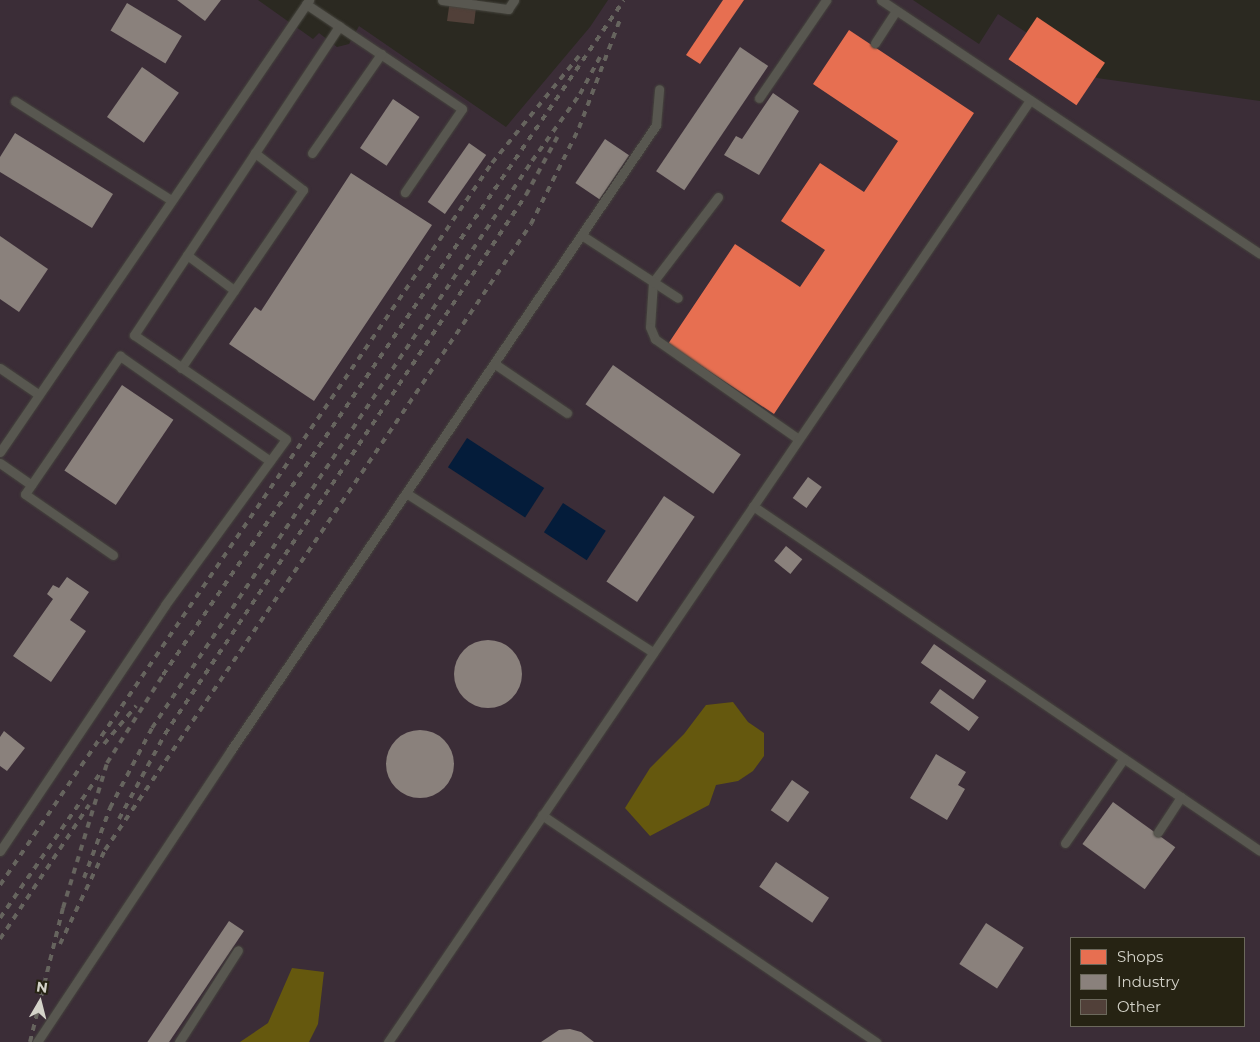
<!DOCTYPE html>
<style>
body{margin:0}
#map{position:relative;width:1260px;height:1042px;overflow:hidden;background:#2b2921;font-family:Montserrat,sans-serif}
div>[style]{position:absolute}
.industrial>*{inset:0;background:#3b2d37}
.forest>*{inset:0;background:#65580e}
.water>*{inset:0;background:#041c3a;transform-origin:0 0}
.shops>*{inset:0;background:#e76f51;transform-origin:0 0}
.industry>*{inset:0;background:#8a817c;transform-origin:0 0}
.round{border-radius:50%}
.building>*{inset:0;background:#514039}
.roads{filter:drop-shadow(0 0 1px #45443d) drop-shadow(0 0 1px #45443d)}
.lane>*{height:9px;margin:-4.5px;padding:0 4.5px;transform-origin:4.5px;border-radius:4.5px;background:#585750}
.rail>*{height:4px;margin-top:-2px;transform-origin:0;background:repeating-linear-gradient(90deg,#66645e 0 6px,transparent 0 12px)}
span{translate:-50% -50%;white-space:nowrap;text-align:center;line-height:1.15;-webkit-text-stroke:5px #262313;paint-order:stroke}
.legend{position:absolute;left:1070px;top:937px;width:175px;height:90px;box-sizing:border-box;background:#262313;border:1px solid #6c695c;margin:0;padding:6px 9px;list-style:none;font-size:15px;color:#d4d3c9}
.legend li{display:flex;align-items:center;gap:10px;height:25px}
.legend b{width:25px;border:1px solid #6c695c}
.north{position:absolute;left:15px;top:977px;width:50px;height:50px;-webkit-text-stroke:4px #262313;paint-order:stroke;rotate:8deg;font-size:14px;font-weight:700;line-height:20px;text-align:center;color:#d4d3c9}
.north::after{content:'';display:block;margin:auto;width:18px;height:22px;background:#d4d3c9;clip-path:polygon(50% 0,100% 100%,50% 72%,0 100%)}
</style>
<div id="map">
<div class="industrial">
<i style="clip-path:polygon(evenodd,0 0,258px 0,313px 39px,319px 33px,337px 47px,349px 44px,359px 26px,506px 127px,590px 27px,608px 0,913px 0,979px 44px,998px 14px,1097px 78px,1260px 101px,1260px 1042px,0 1042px,0 0,1071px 938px,1244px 938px,1244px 1026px,1071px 1026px,1071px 938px)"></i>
</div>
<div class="forest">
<i style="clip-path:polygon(733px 702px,748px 722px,764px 733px,764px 756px,753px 771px,738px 781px,716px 785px,709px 805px,650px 836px,625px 808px,650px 768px,684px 734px,706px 705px)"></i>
<i style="clip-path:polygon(292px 968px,324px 972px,318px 1024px,309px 1042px,240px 1042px,268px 1023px)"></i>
</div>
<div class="water">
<i style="left:467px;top:438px;width:92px;height:35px;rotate:33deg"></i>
<i style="left:563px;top:503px;width:51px;height:35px;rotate:33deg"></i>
</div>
<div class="shops">
<i style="clip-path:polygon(723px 0,744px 0,700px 64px,686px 55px)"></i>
<i style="left:1037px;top:17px;width:82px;height:51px;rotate:34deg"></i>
<i style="clip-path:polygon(849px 30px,974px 113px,774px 414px,668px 344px,735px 244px,800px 287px,825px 250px,781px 221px,820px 163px,864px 192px,898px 141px,813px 84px)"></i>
</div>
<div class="industry">
<i style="clip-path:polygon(177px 0,221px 0,205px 21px)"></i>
<i style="left:127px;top:3px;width:64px;height:32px;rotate:31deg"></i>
<i style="left:740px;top:47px;width:34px;height:150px;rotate:34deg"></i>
<i style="left:142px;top:67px;width:45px;height:61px;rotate:35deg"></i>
<i style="clip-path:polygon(773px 93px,799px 111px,759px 175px,724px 155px,736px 136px,742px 139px)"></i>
<i style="left:393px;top:99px;width:32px;height:59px;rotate:34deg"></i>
<i style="clip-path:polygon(15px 133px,113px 194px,92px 228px,0 172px,0 157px)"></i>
<i style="left:605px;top:139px;width:29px;height:53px;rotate:34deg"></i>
<i style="left:469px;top:143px;width:21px;height:72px;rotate:35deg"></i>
<i style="clip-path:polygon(351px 173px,432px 225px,314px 401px,229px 344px,255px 307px,261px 311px)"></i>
<i style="clip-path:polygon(0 236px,48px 269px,19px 312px,0 299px)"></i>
<i style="left:613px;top:365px;width:156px;height:48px;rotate:35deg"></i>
<i style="left:122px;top:385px;width:62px;height:103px;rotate:34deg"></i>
<i style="left:808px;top:477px;width:17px;height:26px;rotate:36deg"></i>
<i style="left:664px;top:496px;width:37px;height:103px;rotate:34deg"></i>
<i style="left:786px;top:546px;width:21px;height:19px;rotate:39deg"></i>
<i style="clip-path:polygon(67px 577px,89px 592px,70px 620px,86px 631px,51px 682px,13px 656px,53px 599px,47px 594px,53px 585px,59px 588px)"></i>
<i class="round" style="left:454px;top:640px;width:68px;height:68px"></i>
<i style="left:934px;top:644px;width:64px;height:23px;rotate:35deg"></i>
<i style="left:940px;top:689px;width:48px;height:17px;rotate:36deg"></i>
<i class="round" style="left:386px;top:730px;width:68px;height:68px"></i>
<i style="clip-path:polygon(4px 731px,25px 748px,7px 771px,0 766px,0 737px)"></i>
<i style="clip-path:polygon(936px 754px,966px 772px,958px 785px,965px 789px,947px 820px,910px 798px)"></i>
<i style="left:792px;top:780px;width:21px;height:37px;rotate:35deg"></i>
<i style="left:1113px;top:802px;width:77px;height:52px;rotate:36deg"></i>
<i style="left:776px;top:862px;width:64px;height:30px;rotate:34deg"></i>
<i style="left:229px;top:921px;width:18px;height:146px;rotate:34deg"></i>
<i style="left:986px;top:923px;width:45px;height:49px;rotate:33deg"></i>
<i style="clip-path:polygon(570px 1029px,581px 1032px,594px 1042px,541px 1042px,559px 1030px)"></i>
</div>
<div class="building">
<i style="clip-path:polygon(450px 0,477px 0,474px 24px,447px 21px)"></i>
</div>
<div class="roads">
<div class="lane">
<i style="left:442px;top:0;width:67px;rotate:7.8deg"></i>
<i style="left:508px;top:9px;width:11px;rotate:-56deg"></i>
<i style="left:881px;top:0;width:456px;rotate:33.8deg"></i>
<i style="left:306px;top:4px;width:188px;rotate:33.9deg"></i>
<i style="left:462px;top:109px;width:101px;rotate:124.5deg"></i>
<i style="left:875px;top:43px;width:38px;rotate:-57deg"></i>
<i style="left:759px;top:98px;width:119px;rotate:-55.6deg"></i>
<i style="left:15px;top:101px;width:185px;rotate:32.4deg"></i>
<i style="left:312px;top:153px;width:121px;rotate:-55.1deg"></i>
<i style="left:718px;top:197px;width:107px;rotate:127.4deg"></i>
<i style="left:653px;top:282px;width:45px;rotate:93.8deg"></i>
<i style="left:650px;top:327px;width:13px;rotate:67deg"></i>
<i style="left:655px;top:339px;width:173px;rotate:34.9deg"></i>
<i style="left:583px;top:236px;width:113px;rotate:33.1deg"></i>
<i style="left:187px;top:255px;width:59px;rotate:36.7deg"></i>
<i style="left:495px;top:364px;width:87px;rotate:34.2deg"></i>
<i style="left:0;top:368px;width:46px;rotate:34.4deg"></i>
<i style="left:181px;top:368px;width:216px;rotate:-55.6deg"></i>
<i style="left:303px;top:190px;width:61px;rotate:-142.4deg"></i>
<i style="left:0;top:452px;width:548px;rotate:-55.64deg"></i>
<i style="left:0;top:463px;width:38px;rotate:35deg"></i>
<i style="left:406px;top:493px;width:294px;rotate:32.8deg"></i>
<i style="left:753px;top:506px;width:613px;rotate:34.23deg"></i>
<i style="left:113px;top:555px;width:107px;rotate:-145.3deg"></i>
<i style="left:25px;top:494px;width:168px;rotate:-55.5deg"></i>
<i style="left:120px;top:356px;width:183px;rotate:35deg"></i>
<i style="left:542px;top:815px;width:404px;rotate:34.2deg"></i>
<i style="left:1158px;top:832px;width:42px;rotate:-56.7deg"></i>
<i style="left:1065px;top:843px;width:103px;rotate:-55.2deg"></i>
<i style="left:0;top:851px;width:296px;rotate:-56.1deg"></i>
<i style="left:165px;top:605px;width:205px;rotate:-53.9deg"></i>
<i style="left:286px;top:439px;width:184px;rotate:-145.6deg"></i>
<i style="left:134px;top:335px;width:371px;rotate:-56.4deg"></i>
<i style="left:37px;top:1042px;width:351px;rotate:-56.4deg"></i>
<i style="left:231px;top:750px;width:756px;rotate:-55.78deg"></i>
<i style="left:656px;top:125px;width:36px;rotate:-85deg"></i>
<i style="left:179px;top:1042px;width:109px;rotate:-57.3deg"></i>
<i style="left:388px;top:1042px;width:1140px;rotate:-55.72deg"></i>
</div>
</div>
<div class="rail">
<i style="left:104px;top:744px;width:50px;rotate:-49.9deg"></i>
<i style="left:119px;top:819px;width:97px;rotate:-61.6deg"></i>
<i style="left:165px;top:734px;width:649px;rotate:-56.19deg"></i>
<i style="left:526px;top:195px;width:69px;rotate:-61.6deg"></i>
<i style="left:84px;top:878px;width:75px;rotate:-69.6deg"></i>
<i style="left:110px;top:808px;width:90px;rotate:-62.3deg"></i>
<i style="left:152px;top:728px;width:683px;rotate:-56.17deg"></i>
<i style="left:532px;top:161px;width:82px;rotate:-54.4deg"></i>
<i style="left:580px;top:94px;width:42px;rotate:-61.6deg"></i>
<i style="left:0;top:885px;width:874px;rotate:-55.73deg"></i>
<i style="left:492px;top:163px;width:138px;rotate:-50.9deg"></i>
<i style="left:0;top:918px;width:178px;rotate:-55.3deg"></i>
<i style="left:0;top:939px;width:161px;rotate:-56.4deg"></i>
<i style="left:60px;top:944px;width:104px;rotate:-64.4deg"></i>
<i style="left:105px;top:850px;width:757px;rotate:-55.76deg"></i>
<i style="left:531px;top:224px;width:107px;rotate:-63.4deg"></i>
<i style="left:579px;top:128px;width:119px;rotate:-69.3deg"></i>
<i style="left:30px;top:1042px;width:138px;rotate:-76.2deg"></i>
<i style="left:63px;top:908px;width:152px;rotate:-73.1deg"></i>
<i style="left:107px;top:763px;width:104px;rotate:-57.5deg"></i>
<i style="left:163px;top:675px;width:817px;rotate:-55.67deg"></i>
</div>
<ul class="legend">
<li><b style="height:14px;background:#e76f51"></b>Shops</li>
<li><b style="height:14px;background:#8a817c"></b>Industry</li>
<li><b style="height:14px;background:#514039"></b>Other</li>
</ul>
<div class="north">N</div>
</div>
